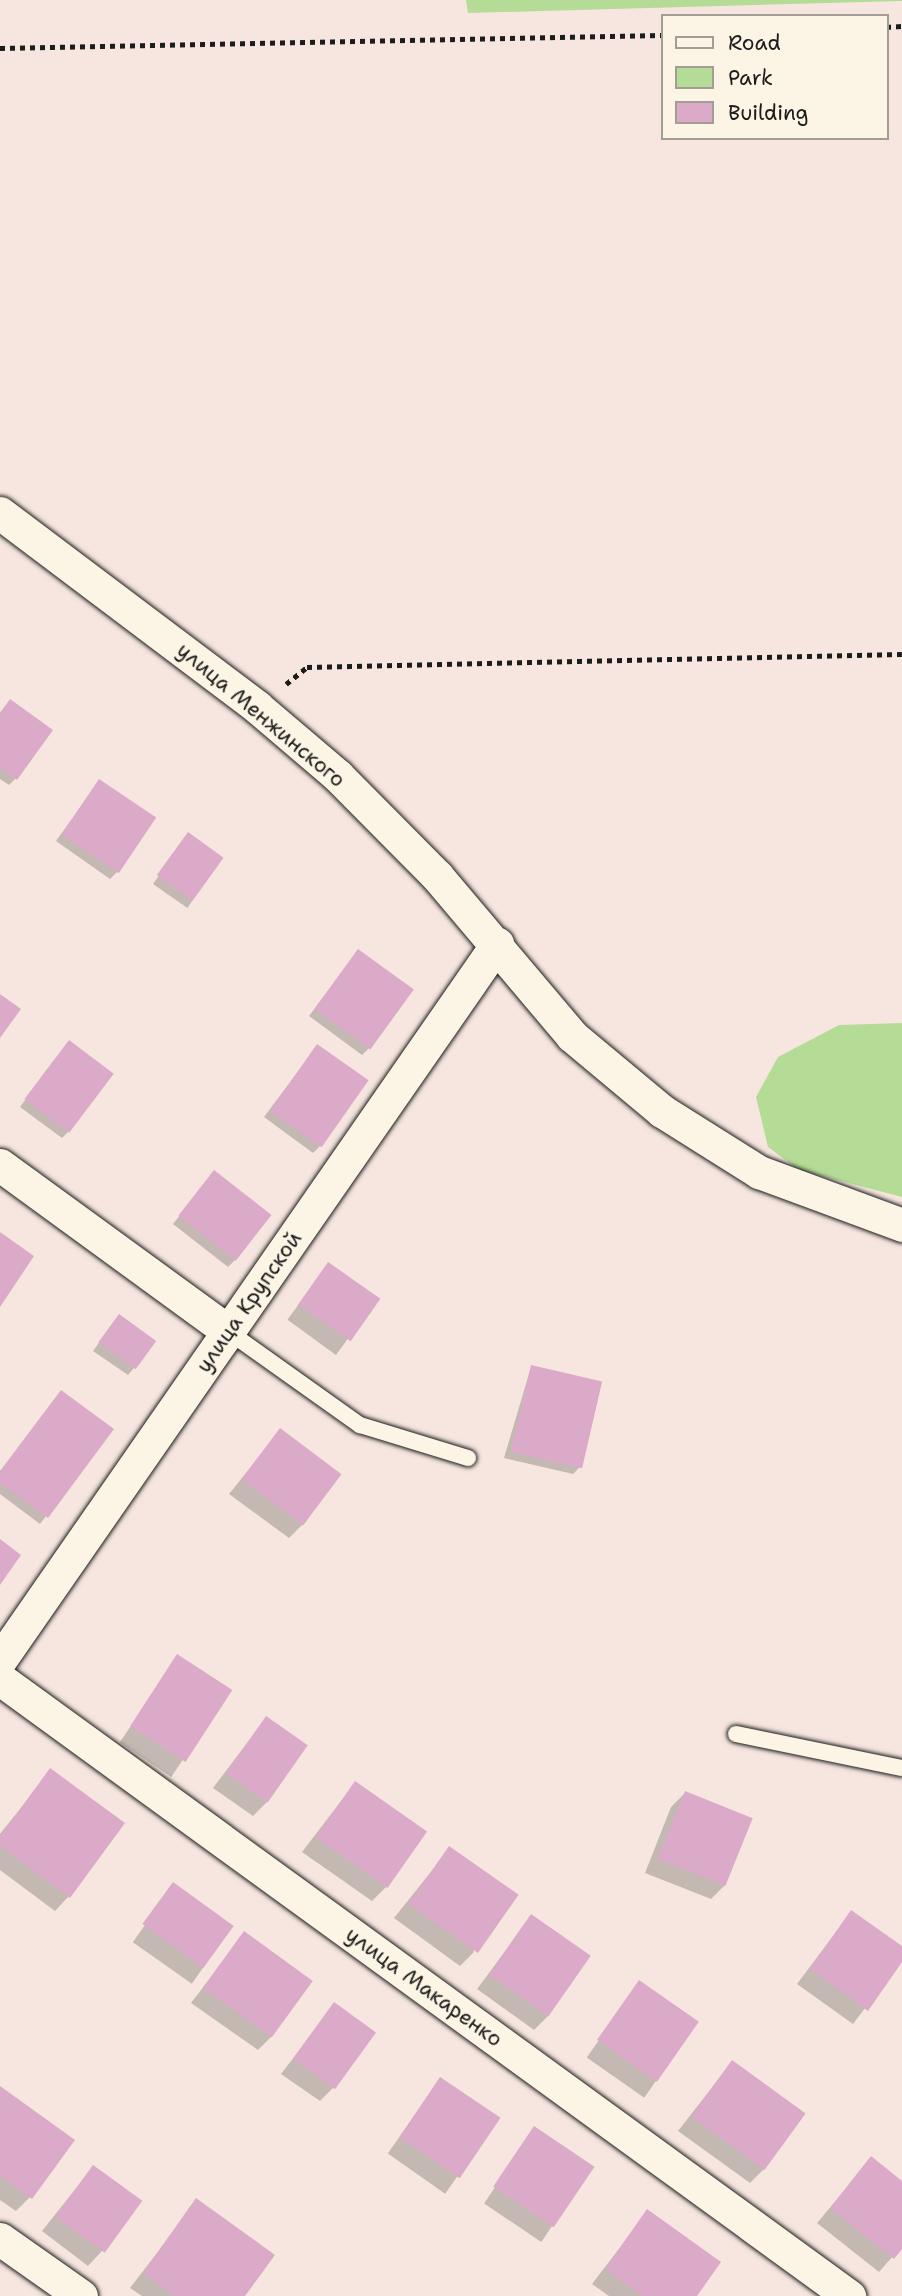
<!DOCTYPE html>
<meta charset="utf-8">
<style>
body{margin:0}
#map{position:relative;width:902px;height:2296px;overflow:hidden;background:#f6e6df;font-family:"Shantell Sans",sans-serif}
div>[style]{position:absolute}
.green>*{inset:0;background:#b5dc97}
.shadow>*{inset:0;background:#0003;transform-origin:0 0}
.building>*{inset:0;background:#dcaac9;transform-origin:0 0}
.path>*{height:4.5px;margin-top:-2.25px;transform-origin:0;background:repeating-linear-gradient(90deg,#1c1c1c 0 5px,transparent 0 10px)}
.roads{filter:drop-shadow(0 0 2px #1c1c1c) drop-shadow(0 0 2px #1c1c1c)}
.lane>*{height:16px;margin:-8px;padding:0 8px;transform-origin:8px;border-radius:8px;background:#fcf5e5}
.street>*{height:33px;margin:-16.5px;padding:0 16.5px;transform-origin:16.5px;border-radius:16.5px;background:#fcf5e5}
span{translate:-50% -50%;white-space:nowrap;text-align:center;line-height:1.15;-webkit-text-stroke:6px #fcf5e5;paint-order:stroke}
.street-label{font-size:21px;color:#1c1c1c}
.legend{position:absolute;left:661px;top:14px;width:228px;height:126px;box-sizing:border-box;background:#fcf5e5;border:2px solid #a29e95;margin:0;padding:9px 12px;list-style:none;font-size:21px;color:#1c1c1c}
.legend li{display:flex;align-items:center;gap:14px;height:35px}
.legend b{width:35px;border:2px solid #a29e95}
</style>
<div id="map">
<div class="green">
<i style="clip-path:polygon(466px 0,902px 0,902px 1px,468px 13px)"></i>
<i style="clip-path:polygon(902px 1023px,902px 1197px,799px 1170px,768px 1147px,756px 1097px,778px 1057px,839px 1025px)"></i>
</div>
<div class="shadow">
<i style="clip-path:polygon(10px 701px,16px 778px,9px 785px,0 779px,0 713px)"></i>
<i style="clip-path:polygon(99px 781px,117px 872px,110px 879px,56px 841px)"></i>
<i style="left:188px;top:834px;width:42px;height:61px;rotate:35deg"></i>
<i style="clip-path:polygon(358px 951px,369px 1048px,362px 1055px,309px 1016px)"></i>
<i style="clip-path:polygon(317px 1046px,320px 1146px,313px 1153px,264px 1117px)"></i>
<i style="clip-path:polygon(63px 1049px,69px 1131px,62px 1138px,20px 1107px)"></i>
<i style="clip-path:polygon(214px 1172px,235px 1260px,228px 1267px,173px 1224px)"></i>
<i style="left:328px;top:1264px;width:60px;height:69px;rotate:36deg"></i>
<i style="clip-path:polygon(113px 1323px,134px 1368px,128px 1375px,93px 1351px)"></i>
<i style="clip-path:polygon(531px 1367px,580px 1467px,573px 1474px,504px 1458px)"></i>
<i style="clip-path:polygon(111px 1430px,40px 1524px,0 1494px,0 1472px)"></i>
<i style="clip-path:polygon(280px 1431px,303px 1524px,289px 1538px,229px 1494px)"></i>
<i style="left:178px;top:1656px;width:62px;height:104px;rotate:34deg"></i>
<i style="clip-path:polygon(266px 1718px,267px 1802px,253px 1816px,213px 1788px)"></i>
<i style="clip-path:polygon(51px 1770px,69px 1896px,55px 1911px,0 1870px,0 1834px)"></i>
<i style="clip-path:polygon(355px 1783px,386px 1887px,372px 1901px,302px 1852px)"></i>
<i style="clip-path:polygon(685px 1793px,725px 1885px,711px 1899px,645px 1873px,671px 1807px)"></i>
<i style="clip-path:polygon(450px 1848px,474px 1952px,460px 1966px,394px 1918px)"></i>
<i style="left:173px;top:1885px;width:72px;height:70px;rotate:35deg"></i>
<i style="clip-path:polygon(851px 1912px,902px 1948px,902px 1959px,853px 2024px,797px 1984px)"></i>
<i style="clip-path:polygon(531px 1917px,549px 2015px,534px 2030px,477px 1989px)"></i>
<i style="clip-path:polygon(244px 1934px,272px 2036px,258px 2050px,191px 2003px)"></i>
<i style="left:639px;top:1983px;width:70px;height:91px;rotate:35deg"></i>
<i style="clip-path:polygon(335px 2004px,334px 2087px,320px 2101px,281px 2074px)"></i>
<i style="clip-path:polygon(732px 2062px,764px 2169px,750px 2183px,678px 2131px)"></i>
<i style="left:440px;top:2079px;width:70px;height:91px;rotate:35deg"></i>
<i style="clip-path:polygon(0 2088px,30px 2197px,16px 2211px,0 2200px)"></i>
<i style="left:535px;top:2128px;width:69px;height:91px;rotate:34deg"></i>
<i style="clip-path:polygon(871px 2159px,902px 2183px,902px 2246px,879px 2272px,817px 2223px)"></i>
<i style="clip-path:polygon(93px 2167px,102px 2251px,88px 2266px,42px 2231px)"></i>
<i style="clip-path:polygon(197px 2201px,243px 2296px,142px 2296px,130px 2288px)"></i>
<i style="clip-path:polygon(648px 2211px,695px 2296px,609px 2296px,592px 2284px)"></i>
</div>
<div class="building">
<i style="clip-path:polygon(10px 699px,53px 730px,17px 780px,0 768px,0 713px)"></i>
<i style="left:99px;top:779px;width:69px;height:67px;rotate:34deg"></i>
<i style="left:188px;top:832px;width:44px;height:53px;rotate:36deg"></i>
<i style="left:358px;top:949px;width:69px;height:74px;rotate:36deg"></i>
<i style="clip-path:polygon(0 994px,21px 1009px,0 1038px)"></i>
<i style="left:69px;top:1040px;width:56px;height:74px;rotate:37deg"></i>
<i style="left:317px;top:1044px;width:63px;height:82px;rotate:35deg"></i>
<i style="left:214px;top:1170px;width:73px;height:58px;rotate:38deg"></i>
<i style="clip-path:polygon(0 1232px,34px 1256px,0 1307px)"></i>
<i style="left:328px;top:1262px;width:64px;height:52px;rotate:35deg"></i>
<i style="left:119px;top:1314px;width:46px;height:35px;rotate:36deg"></i>
<i style="left:531px;top:1365px;width:73px;height:89px;rotate:13deg"></i>
<i style="clip-path:polygon(61px 1390px,114px 1429px,48px 1518px,0 1483px,0 1471px)"></i>
<i style="left:280px;top:1428px;width:77px;height:64px;rotate:37deg"></i>
<i style="clip-path:polygon(0 1539px,21px 1555px,0 1585px)"></i>
<i style="left:177px;top:1654px;width:66px;height:86px;rotate:33deg"></i>
<i style="left:266px;top:1716px;width:51px;height:70px;rotate:35deg"></i>
<i style="clip-path:polygon(50px 1768px,125px 1823px,70px 1898px,0 1846px,0 1837px)"></i>
<i style="left:355px;top:1781px;width:88px;height:69px;rotate:35deg"></i>
<i style="left:685px;top:1791px;width:73px;height:73px;rotate:22deg"></i>
<i style="left:449px;top:1846px;width:85px;height:71px;rotate:35deg"></i>
<i style="left:173px;top:1882px;width:75px;height:52px;rotate:36deg"></i>
<i style="clip-path:polygon(851px 1910px,902px 1946px,902px 1962px,868px 2011px,810px 1969px)"></i>
<i style="left:531px;top:1914px;width:73px;height:74px;rotate:35deg"></i>
<i style="left:244px;top:1931px;width:85px;height:70px;rotate:36deg"></i>
<i style="left:639px;top:1980px;width:73px;height:73px;rotate:35deg"></i>
<i style="left:334px;top:2002px;width:52px;height:70px;rotate:36deg"></i>
<i style="left:732px;top:2060px;width:91px;height:70px;rotate:36deg"></i>
<i style="left:440px;top:2077px;width:73px;height:73px;rotate:34deg"></i>
<i style="clip-path:polygon(0 2086px,75px 2140px,32px 2199px,0 2176px)"></i>
<i style="left:534px;top:2126px;width:73px;height:73px;rotate:34deg"></i>
<i style="clip-path:polygon(871px 2156px,902px 2181px,902px 2249px,894px 2259px,830px 2208px)"></i>
<i style="left:93px;top:2165px;width:61px;height:64px;rotate:36deg"></i>
<i style="clip-path:polygon(196px 2198px,275px 2255px,245px 2296px,175px 2296px,143px 2273px)"></i>
<i style="clip-path:polygon(647px 2209px,721px 2262px,697px 2296px,643px 2296px,605px 2269px)"></i>
</div>
<div class="path">
<i style="left:886px;top:27px;width:16px;rotate:-4deg"></i>
<i style="left:0;top:48px;width:662px;rotate:-1.12deg"></i>
<i style="left:286px;top:684px;width:27px;rotate:-39deg"></i>
<i style="left:307px;top:667px;width:595px;rotate:-1.25deg"></i>
</div>
<div class="roads">
<div class="lane">
<i style="left:229px;top:1332px;width:161px;rotate:35.4deg"></i>
<i style="left:360px;top:1425px;width:113px;rotate:17deg"></i>
<i style="left:736px;top:1734px;width:169px;rotate:11.6deg"></i>
</div>
<div class="street">
<i style="left:0;top:513px;width:322px;rotate:37deg"></i>
<i style="left:257px;top:707px;width:106px;rotate:40.4deg"></i>
<i style="left:338px;top:776px;width:141px;rotate:45.3deg"></i>
<i style="left:437px;top:876px;width:209px;rotate:49.8deg"></i>
<i style="left:572px;top:1036px;width:117px;rotate:39.8deg"></i>
<i style="left:662px;top:1111px;width:115px;rotate:32.2deg"></i>
<i style="left:759px;top:1172px;width:153px;rotate:20.3deg"></i>
<i style="left:0;top:1165px;width:283px;rotate:36.1deg"></i>
<i style="left:0;top:1660px;width:872px;rotate:-55.23deg"></i>
<i style="left:0;top:1679px;width:1050px;rotate:36.01deg"></i>
<i style="left:0;top:2239px;width:99px;rotate:35.1deg"></i>
</div>
</div>
<div class="street-label">
<span style="left:261px;top:715px;rotate:40deg">улица Менжинского</span>
<span style="left:249px;top:1302px;rotate:-55deg">улица Крупской</span>
<span style="left:424px;top:1987px;rotate:36deg">улица Макаренко</span>
</div>
<ul class="legend">
<li><b style="height:9px;background:#fcf5e5"></b>Road</li>
<li><b style="height:19px;background:#b5dc97"></b>Park</li>
<li><b style="height:19px;background:#dcaac9"></b>Building</li>
</ul>
</div>
